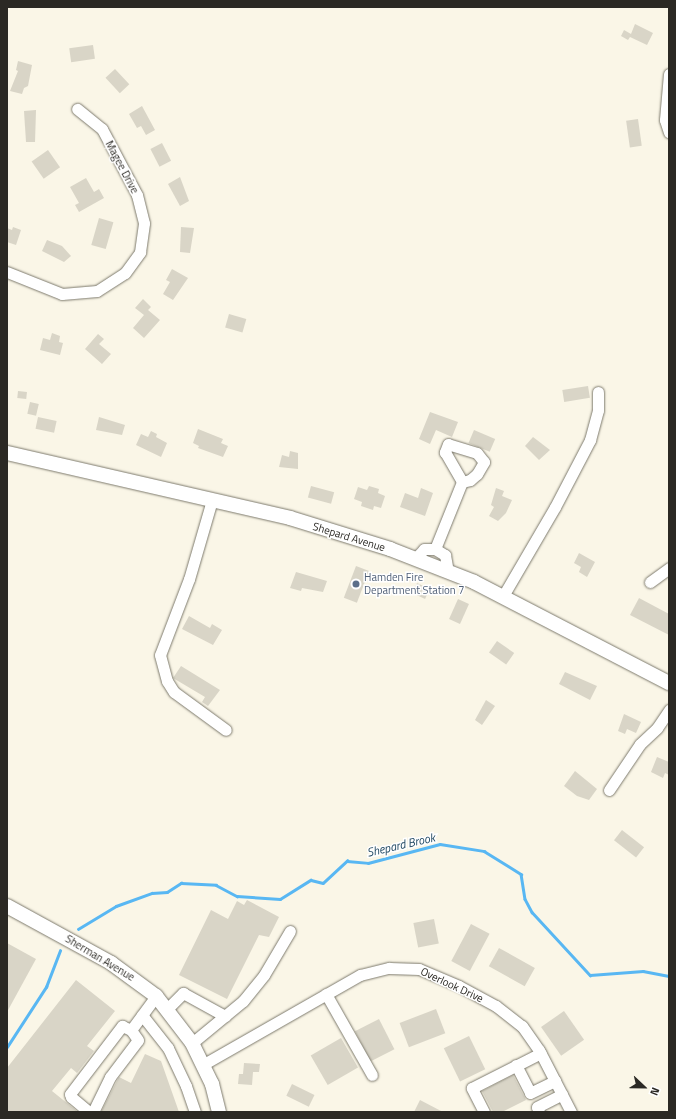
<!DOCTYPE html>
<style>
body{margin:0}
#map{position:relative;width:676px;height:1119px;overflow:hidden;background:#faf6e7;font-family:"Titillium Web",sans-serif}
div>[style]{position:absolute}
.stream>*{height:2.5px;margin:-1.25px;padding:0 1.25px;transform-origin:1.25px;border-radius:1.25px;background:#58b7f3}
.building>*{inset:0;background:#d9d5c7;transform-origin:0 0}
.roads{filter:drop-shadow(0 0 1px #7d7a6d) drop-shadow(0 0 1px #7d7a6d)}
.minor>*{height:11px;margin:-5.5px;padding:0 5.5px;transform-origin:5.5px;border-radius:5.5px;background:#fff}
.major>*{height:14px;margin:-7px;padding:0 7px;transform-origin:7px;border-radius:7px;background:#fff}
.dots>*{width:11px;height:11px;translate:-50% -50%;box-sizing:border-box;border:2px solid #fff;border-radius:50%}
span{translate:-50% -50%;white-space:nowrap;text-align:center;line-height:1.15;-webkit-text-stroke:3px #fff;paint-order:stroke}
.street-label{font-size:11px;color:#2b2924}
.service-label{font-size:11px;color:#4e5e75}
.left{translate:0 -50%;text-align:left}
.water-label{font-size:12px;color:#224963;font-style:italic}
.frame{position:absolute;inset:0;border:8px solid #2b2924;pointer-events:none}
.north{position:absolute;left:624px;top:1067px;width:40px;height:40px;-webkit-text-stroke:3px #fff;paint-order:stroke;rotate:112deg;font-size:11px;font-weight:700;line-height:16px;text-align:center;color:#2b2924}
.north::after{content:'';display:block;margin:auto;width:14px;height:18px;background:#2b2924;clip-path:polygon(50% 0,100% 100%,50% 72%,0 100%)}
</style>
<div id="map">
<div class="stream">
<i style="left:78px;top:929px;width:44px;rotate:-31.2deg"></i>
<i style="left:116px;top:906px;width:38px;rotate:-20deg"></i>
<i style="left:152px;top:893px;width:15px;rotate:-4deg"></i>
<i style="left:167px;top:892px;width:17px;rotate:-33deg"></i>
<i style="left:181px;top:883px;width:35px;rotate:3deg"></i>
<i style="left:216px;top:885px;width:24px;rotate:28deg"></i>
<i style="left:237px;top:896px;width:43px;rotate:4deg"></i>
<i style="left:280px;top:899px;width:36px;rotate:-32deg"></i>
<i style="left:311px;top:880px;width:12px;rotate:14deg"></i>
<i style="left:323px;top:883px;width:33px;rotate:-43deg"></i>
<i style="left:347px;top:861px;width:21px;rotate:5deg"></i>
<i style="left:368px;top:863px;width:74px;rotate:-14.8deg"></i>
<i style="left:440px;top:844px;width:45px;rotate:9deg"></i>
<i style="left:484px;top:851px;width:44px;rotate:31.9deg"></i>
<i style="left:521px;top:874px;width:25px;rotate:81deg"></i>
<i style="left:525px;top:899px;width:15px;rotate:62deg"></i>
<i style="left:532px;top:912px;width:86px;rotate:47.4deg"></i>
<i style="left:590px;top:975px;width:53px;rotate:-4.3deg"></i>
<i style="left:643px;top:971px;width:26px;rotate:11deg"></i>
<i style="left:7px;top:1047px;width:72px;rotate:-57deg"></i>
<i style="left:46px;top:987px;width:39px;rotate:-69deg"></i>
</div>
<div class="building">
<i style="clip-path:polygon(635px 24px,653px 33px,647px 45px,630px 37px,628px 40px,621px 36px,624px 30px,631px 34px)"></i>
<i style="left:93px;top:45px;width:14px;height:24px;rotate:82deg"></i>
<i style="clip-path:polygon(18px 61px,32px 65px,28px 86px,24px 88px,22px 94px,10px 91px,18px 71px,16px 70px)"></i>
<i style="left:115px;top:69px;width:21px;height:13px;rotate:47deg"></i>
<i style="clip-path:polygon(142px 106px,155px 130px,146px 135px,141px 126px,137px 128px,129px 114px)"></i>
<i style="clip-path:polygon(36px 110px,35px 142px,26px 142px,24px 111px)"></i>
<i style="left:638px;top:119px;width:27px;height:12px;rotate:82deg"></i>
<i style="left:162px;top:143px;width:20px;height:13px;rotate:63deg"></i>
<i style="left:48px;top:150px;width:21px;height:20px;rotate:55deg"></i>
<i style="clip-path:polygon(180px 177px,189px 201px,180px 206px,168px 184px)"></i>
<i style="clip-path:polygon(86px 178px,94px 192px,99px 189px,104px 198px,79px 212px,75px 205px,79px 203px,70px 187px)"></i>
<i style="left:99px;top:218px;width:15px;height:28px;rotate:16deg"></i>
<i style="clip-path:polygon(13px 227px,21px 230px,16px 245px,7px 242px,7px 228px,12px 230px)"></i>
<i style="clip-path:polygon(181px 227px,194px 228px,190px 253px,180px 252px)"></i>
<i style="clip-path:polygon(47px 240px,62px 246px,71px 256px,64px 262px,42px 251px)"></i>
<i style="clip-path:polygon(172px 269px,188px 278px,173px 300px,163px 294px,170px 282px,166px 280px)"></i>
<i style="clip-path:polygon(143px 299px,151px 307px,148px 310px,160px 320px,144px 338px,133px 328px,144px 315px,135px 308px)"></i>
<i style="left:229px;top:314px;width:18px;height:14px;rotate:16deg"></i>
<i style="clip-path:polygon(52px 333px,60px 336px,59px 342px,63px 343px,60px 355px,40px 350px,43px 338px,50px 340px)"></i>
<i style="clip-path:polygon(98px 334px,104px 339px,99px 344px,111px 354px,102px 364px,85px 349px)"></i>
<i style="left:588px;top:386px;width:12px;height:26px;rotate:81deg"></i>
<i style="left:18px;top:391px;width:9px;height:7px;rotate:6deg"></i>
<i style="left:30px;top:402px;width:9px;height:12px;rotate:13deg"></i>
<i style="clip-path:polygon(430px 412px,458px 422px,452px 437px,436px 430px,430px 444px,419px 439px)"></i>
<i style="left:38px;top:417px;width:19px;height:12px;rotate:12deg"></i>
<i style="clip-path:polygon(99px 417px,125px 425px,122px 435px,96px 430px)"></i>
<i style="clip-path:polygon(198px 429px,223px 439px,221px 443px,228px 446px,223px 457px,198px 448px,199px 446px,193px 443px)"></i>
<i style="left:474px;top:430px;width:23px;height:14px;rotate:23deg"></i>
<i style="clip-path:polygon(151px 431px,157px 434px,156px 437px,167px 443px,161px 457px,136px 445px,141px 434px,148px 437px)"></i>
<i style="clip-path:polygon(533px 437px,550px 450px,539px 460px,525px 446px)"></i>
<i style="clip-path:polygon(290px 451px,298px 453px,298px 469px,279px 467px,282px 455px,289px 457px)"></i>
<i style="left:311px;top:486px;width:24px;height:12px;rotate:15deg"></i>
<i style="clip-path:polygon(369px 486px,379px 489px,378px 493px,385px 496px,381px 508px,374px 506px,373px 510px,361px 506px,362px 502px,354px 499px,358px 487px,367px 490px)"></i>
<i style="clip-path:polygon(421px 488px,433px 493px,425px 516px,400px 507px,405px 493px,418px 498px)"></i>
<i style="clip-path:polygon(496px 488px,504px 491px,502px 496px,512px 500px,506px 513px,498px 521px,489px 516px,494px 507px,491px 505px)"></i>
<i style="clip-path:polygon(579px 553px,595px 562px,587px 577px,579px 572px,581px 567px,574px 563px)"></i>
<i style="left:356px;top:566px;width:14px;height:34px;rotate:21deg"></i>
<i style="clip-path:polygon(296px 572px,327px 581px,323px 592px,302px 588px,301px 591px,290px 588px)"></i>
<i style="left:417px;top:583px;width:14px;height:11px;rotate:25deg"></i>
<i style="clip-path:polygon(639px 598px,669px 614px,669px 635px,630px 615px)"></i>
<i style="left:458px;top:599px;width:12px;height:22px;rotate:24deg"></i>
<i style="clip-path:polygon(189px 616px,210px 628px,212px 624px,222px 630px,213px 645px,182px 629px)"></i>
<i style="left:497px;top:641px;width:21px;height:14px;rotate:35deg"></i>
<i style="clip-path:polygon(181px 666px,220px 690px,208px 706px,202px 702px,205px 697px,173px 678px)"></i>
<i style="clip-path:polygon(565px 672px,597px 686px,590px 700px,559px 684px)"></i>
<i style="clip-path:polygon(486px 700px,495px 706px,482px 725px,475px 720px)"></i>
<i style="clip-path:polygon(624px 714px,641px 722px,636px 733px,627px 729px,625px 734px,618px 731px)"></i>
<i style="clip-path:polygon(657px 757px,669px 762px,669px 775px,665px 773px,663px 778px,651px 772px)"></i>
<i style="clip-path:polygon(575px 771px,597px 789px,589px 800px,577px 796px,564px 786px)"></i>
<i style="left:622px;top:830px;width:28px;height:13px;rotate:38deg"></i>
<i style="clip-path:polygon(247px 900px,279px 917px,269px 937px,259px 935px,227px 999px,179px 975px,211px 910px,228px 919px,237px 901px,244px 905px)"></i>
<i style="left:434px;top:919px;width:25px;height:21px;rotate:79deg"></i>
<i style="left:471px;top:924px;width:21px;height:42px;rotate:28deg"></i>
<i style="clip-path:polygon(7px 943px,36px 959px,7px 1012px)"></i>
<i style="left:499px;top:948px;width:41px;height:21px;rotate:29deg"></i>
<i style="clip-path:polygon(76px 980px,115px 1011px,87px 1046px,94px 1051px,77px 1073px,71px 1068px,52px 1091px,78px 1112px,10px 1112px,7px 1110px,7px 1068px)"></i>
<i style="left:436px;top:1009px;width:26px;height:39px;rotate:69deg"></i>
<i style="left:564px;top:1011px;width:35px;height:28px;rotate:55deg"></i>
<i style="left:379px;top:1019px;width:34px;height:27px;rotate:63deg"></i>
<i style="left:469px;top:1036px;width:37px;height:28px;rotate:64deg"></i>
<i style="left:341px;top:1038px;width:34px;height:35px;rotate:60deg"></i>
<i style="clip-path:polygon(145px 1054px,161px 1061px,179px 1112px,101px 1112px,119px 1077px,131px 1083px)"></i>
<i style="clip-path:polygon(244px 1063px,260px 1064px,259px 1072px,253px 1072px,252px 1085px,238px 1084px,239px 1074px,243px 1074px)"></i>
<i style="clip-path:polygon(513px 1075px,526px 1100px,502px 1112px,493px 1112px,482px 1091px)"></i>
<i style="left:292px;top:1084px;width:25px;height:13px;rotate:26deg"></i>
<i style="clip-path:polygon(420px 1100px,443px 1112px,414px 1112px)"></i>
</div>
<div class="roads">
<div class="minor">
<i style="left:669px;top:74px;width:46px;rotate:95deg"></i>
<i style="left:665px;top:120px;width:13px;rotate:72deg"></i>
<i style="left:7px;top:272px;width:59px;rotate:21.8deg"></i>
<i style="left:62px;top:294px;width:35px;rotate:-5deg"></i>
<i style="left:97px;top:291px;width:33px;rotate:-33deg"></i>
<i style="left:125px;top:273px;width:26px;rotate:-54deg"></i>
<i style="left:140px;top:252px;width:29px;rotate:-82deg"></i>
<i style="left:144px;top:223px;width:29px;rotate:-104deg"></i>
<i style="left:137px;top:195px;width:75px;rotate:-117.9deg"></i>
<i style="left:102px;top:129px;width:32px;rotate:-141deg"></i>
<i style="left:212px;top:500px;width:82px;rotate:106.2deg"></i>
<i style="left:189px;top:579px;width:81px;rotate:110.9deg"></i>
<i style="left:160px;top:655px;width:27px;rotate:75deg"></i>
<i style="left:167px;top:681px;width:13px;rotate:58deg"></i>
<i style="left:174px;top:692px;width:64px;rotate:36.2deg"></i>
<i style="left:435px;top:549px;width:72px;rotate:-68.1deg"></i>
<i style="left:462px;top:482px;width:8px;rotate:-14deg"></i>
<i style="left:470px;top:480px;width:9px;rotate:-41deg"></i>
<i style="left:477px;top:474px;width:14px;rotate:-60deg"></i>
<i style="left:484px;top:462px;width:11px;rotate:-128deg"></i>
<i style="left:477px;top:453px;width:30px;rotate:-163deg"></i>
<i style="left:448px;top:444px;width:9px;rotate:111deg"></i>
<i style="left:445px;top:452px;width:34px;rotate:60deg"></i>
<i style="left:415px;top:559px;width:13px;rotate:-48deg"></i>
<i style="left:424px;top:549px;width:11px"></i>
<i style="left:435px;top:549px;width:12px;rotate:31deg"></i>
<i style="left:445px;top:555px;width:17px;rotate:80deg"></i>
<i style="left:650px;top:582px;width:24px;rotate:-36deg"></i>
<i style="left:503px;top:596px;width:103px;rotate:-59.7deg"></i>
<i style="left:555px;top:507px;width:76px;rotate:-62.4deg"></i>
<i style="left:590px;top:440px;width:31px;rotate:-75deg"></i>
<i style="left:598px;top:410px;width:18px;rotate:-90deg"></i>
<i style="left:609px;top:790px;width:55px;rotate:-56deg"></i>
<i style="left:640px;top:744px;width:23px;rotate:-43deg"></i>
<i style="left:657px;top:728px;width:22px;rotate:-56deg"></i>
<i style="left:326px;top:994px;width:93px;rotate:60.4deg"></i>
<i style="left:167px;top:1009px;width:23px;rotate:-45deg"></i>
<i style="left:183px;top:993px;width:48px;rotate:28.7deg"></i>
<i style="left:142px;top:1015px;width:42px;rotate:51.8deg"></i>
<i style="left:168px;top:1048px;width:42px;rotate:64.7deg"></i>
<i style="left:186px;top:1086px;width:28px;rotate:71deg"></i>
<i style="left:192px;top:1043px;width:66px;rotate:-39.5deg"></i>
<i style="left:243px;top:1001px;width:33px;rotate:-51deg"></i>
<i style="left:264px;top:975px;width:51px;rotate:-59.4deg"></i>
<i style="left:204px;top:1064px;width:180px;rotate:-29.7deg"></i>
<i style="left:360px;top:975px;width:30px;rotate:-14deg"></i>
<i style="left:389px;top:968px;width:30px;rotate:2deg"></i>
<i style="left:419px;top:969px;width:43px;rotate:23deg"></i>
<i style="left:459px;top:986px;width:42px;rotate:28.4deg"></i>
<i style="left:496px;top:1006px;width:33px;rotate:38deg"></i>
<i style="left:522px;top:1026px;width:29px;rotate:55deg"></i>
<i style="left:539px;top:1050px;width:70px;rotate:62.7deg"></i>
<i style="left:516px;top:1065px;width:31px;rotate:63deg"></i>
<i style="left:530px;top:1093px;width:28px;rotate:-26deg"></i>
<i style="left:89px;top:1112px;width:23px;rotate:-140deg"></i>
<i style="left:71px;top:1097px;width:3px;rotate:-108deg"></i>
<i style="left:70px;top:1094px;width:86px;rotate:-52.6deg"></i>
<i style="left:122px;top:1026px;width:10px;rotate:24deg"></i>
<i style="left:131px;top:1030px;width:42px;rotate:-53.7deg"></i>
<i style="left:93px;top:1112px;width:39px;rotate:-64deg"></i>
<i style="left:110px;top:1077px;width:46px;rotate:-52.9deg"></i>
<i style="left:138px;top:1040px;width:12px;rotate:-125deg"></i>
<i style="left:484px;top:1112px;width:27px;rotate:-117deg"></i>
<i style="left:472px;top:1088px;width:77px;rotate:-26.9deg"></i>
<i style="left:539px;top:1112px;width:5px;rotate:-112deg"></i>
<i style="left:537px;top:1107px;width:28px;rotate:-27deg"></i>
</div>
<div class="major">
<i style="left:7px;top:453px;width:290px;rotate:12.9deg"></i>
<i style="left:290px;top:518px;width:105px;rotate:17.2deg"></i>
<i style="left:390px;top:549px;width:90px;rotate:21.4deg"></i>
<i style="left:474px;top:582px;width:220px;rotate:27.4deg"></i>
<i style="left:7px;top:906px;width:119px;rotate:28.7deg"></i>
<i style="left:111px;top:963px;width:56px;rotate:36.3deg"></i>
<i style="left:156px;top:996px;width:59px;rotate:52.5deg"></i>
<i style="left:192px;top:1043px;width:46px;rotate:64deg"></i>
<i style="left:212px;top:1084px;width:29px;rotate:76deg"></i>
</div>
</div>
<div class="dots">
<i style="left:356px;top:584px;background:#5c6f8a"></i>
</div>
<div class="street-label">
<span style="left:122px;top:167px;rotate:62deg">Magee Drive</span>
<span style="left:349px;top:537px;rotate:17deg">Shepard Avenue</span>
<span style="left:100px;top:958px;rotate:31deg">Sherman Avenue</span>
<span style="left:452px;top:985px;rotate:25deg">Overlook Drive</span>
</div>
<div class="service-label">
<span class="left" style="left:364px;top:584px">Hamden Fire<br>Department Station 7</span>
</div>
<div class="water-label">
<span style="left:401px;top:845px;rotate:-13deg">Shepard Brook</span>
</div>
<div class="frame"></div>
<div class="north">N</div>
</div>
